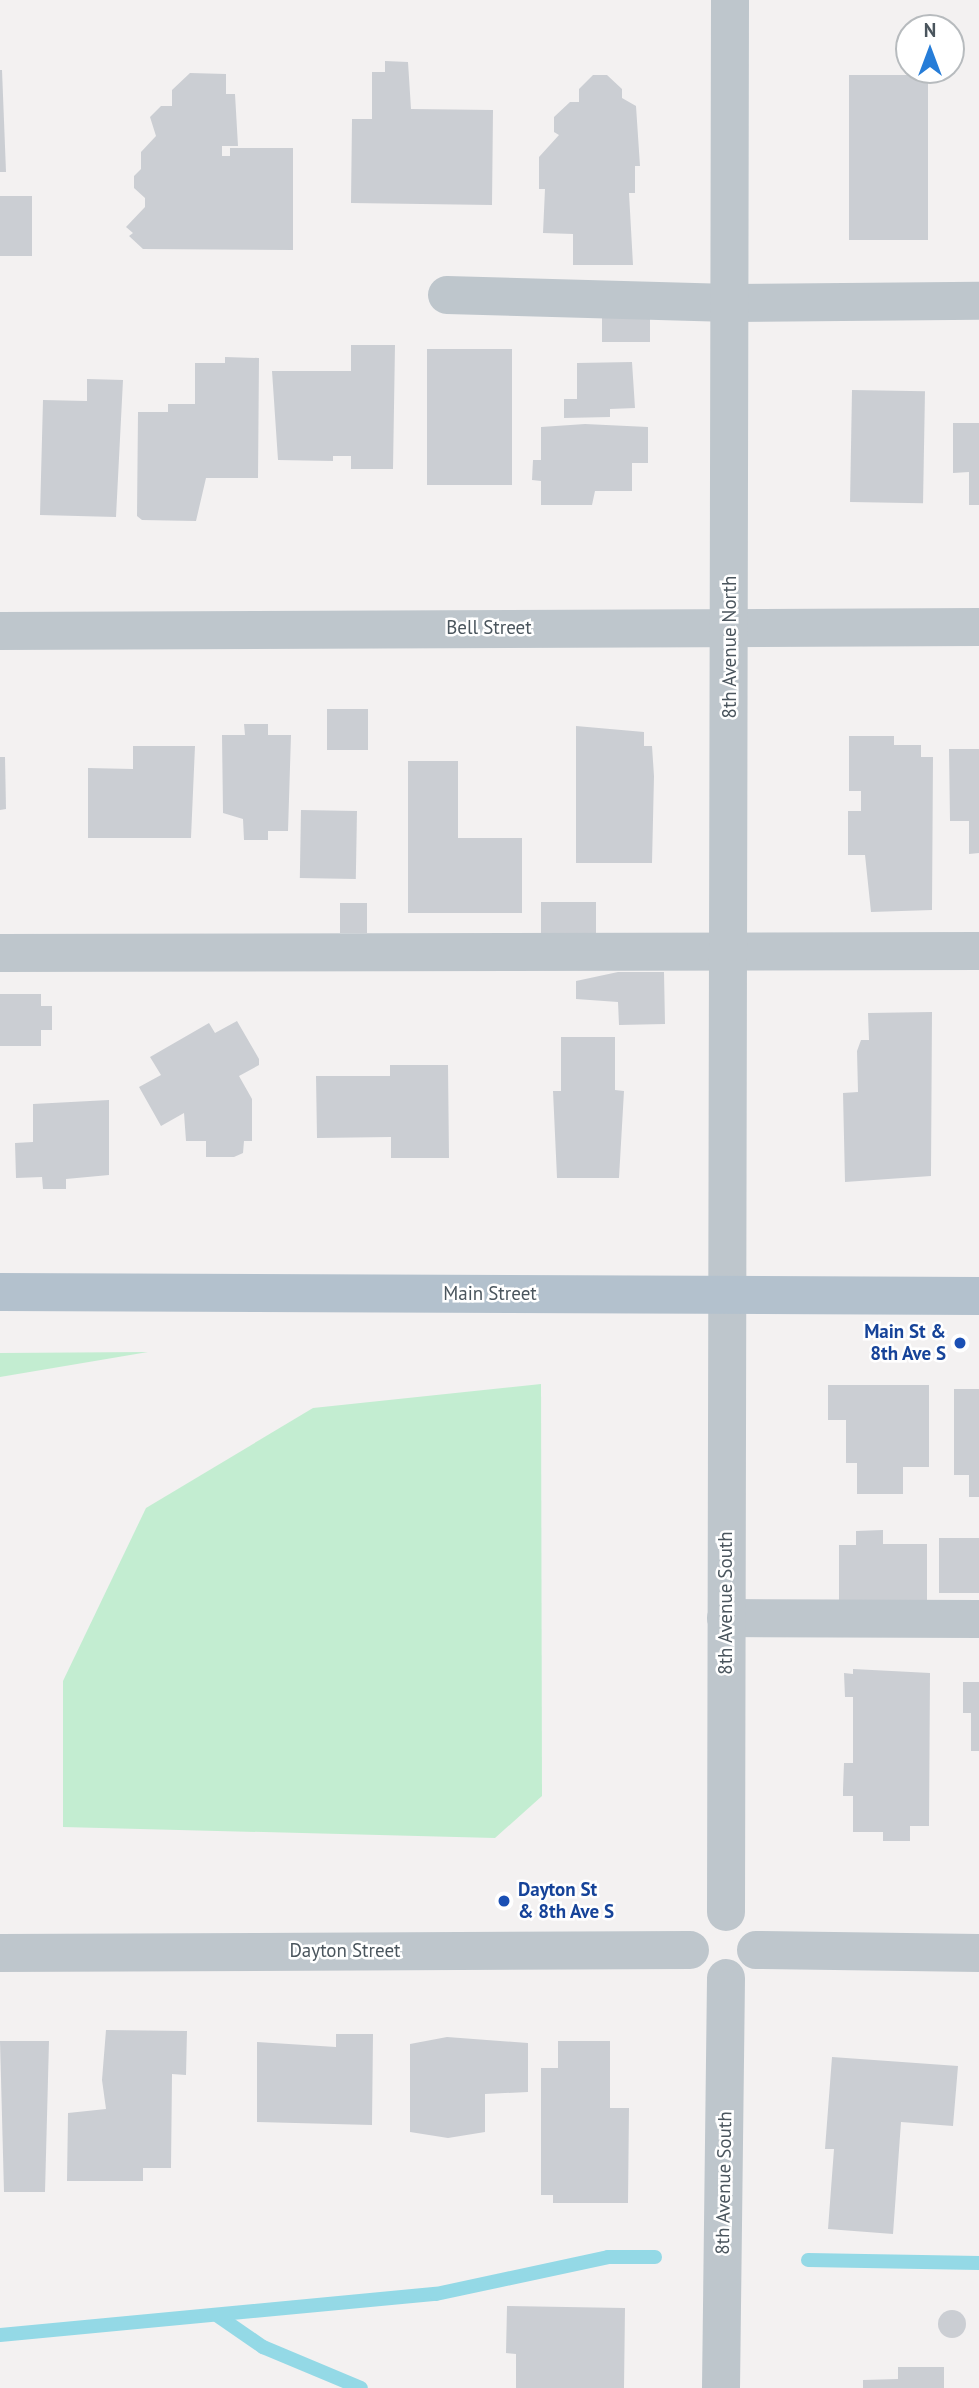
<!DOCTYPE html>
<style>
body{margin:0}
#map{position:relative;width:979px;height:2388px;overflow:hidden;background:#f3f1f1;font-family:"PT Sans",sans-serif}
div>[style]{position:absolute}
.green>*{inset:0;background:#c3edd1}
.stream>*{height:14px;margin:-7px;padding:0 7px;transform-origin:7px;border-radius:7px;background:#94d9e6}
.building>*{inset:0;background:#cbced3;transform-origin:0 0}
.round{border-radius:50%}
.minor>*{height:38px;margin:-19px;padding:0 19px;transform-origin:19px;border-radius:19px;background:#bec6cc}
.major>*{height:38px;margin:-19px;padding:0 19px;transform-origin:19px;border-radius:19px;background:#b3c1cd}
.dots>*{width:19px;height:19px;translate:-50% -50%;box-sizing:border-box;border:4px solid #fff;border-radius:50%}
span{translate:-50% -50%;white-space:nowrap;text-align:center;line-height:1.15;-webkit-text-stroke:5px #fff;paint-order:stroke}
.street-label{font-size:19px;color:#4a555d}
.transit-label{font-size:19px;color:#164399;font-weight:700}
.right{translate:-100% -50%;text-align:right}
.left{translate:0 -50%;text-align:left}
.north{position:absolute;left:895px;top:14px;width:70px;height:70px;box-sizing:border-box;background:#fff;border:2px solid #b7bbbe;border-radius:50%;rotate:0deg;font-size:19px;font-weight:700;line-height:28px;text-align:center;color:#4a555d}
.north::after{content:'';display:block;margin:auto;width:24px;height:32px;background:#267dd8;clip-path:polygon(50% 0,100% 100%,50% 72%,0 100%)}
</style>
<div id="map">
<div class="green">
<i style="clip-path:polygon(148px 1352px,0 1377px,0 1353px)"></i>
<i style="clip-path:polygon(541px 1384px,542px 1796px,495px 1838px,63px 1827px,63px 1681px,146px 1508px,313px 1408px)"></i>
</div>
<div class="stream">
<i style="left:808px;top:2260px;width:171px;rotate:1deg"></i>
<i style="left:218px;top:2316px;width:55px;rotate:34.6deg"></i>
<i style="left:263px;top:2347px;width:106px;rotate:22.7deg"></i>
<i style="left:0;top:2335px;width:438px;rotate:-5.4deg"></i>
<i style="left:436px;top:2294px;width:176px;rotate:-12.1deg"></i>
<i style="left:608px;top:2257px;width:47px"></i>
</div>
<div class="building">
<i style="clip-path:polygon(385px 61px,408px 62px,411px 109px,493px 110px,492px 205px,351px 203px,352px 119px,372px 119px,372px 72px,385px 72px)"></i>
<i style="clip-path:polygon(0 70px,2px 70px,6px 172px,0 172px)"></i>
<i style="clip-path:polygon(190px 73px,226px 74px,226px 94px,235px 94px,238px 146px,222px 146px,222px 156px,230px 156px,230px 148px,293px 148px,293px 250px,143px 249px,129px 236px,133px 233px,126px 227px,145px 207px,145px 198px,134px 188px,134px 176px,141px 169px,141px 152px,156px 136px,150px 117px,161px 106px,172px 106px,172px 90px)"></i>
<i style="clip-path:polygon(593px 75px,607px 75px,622px 89px,622px 98px,636px 106px,640px 166px,635px 166px,635px 193px,629px 193px,633px 265px,573px 265px,573px 234px,543px 233px,545px 189px,539px 189px,539px 157px,559px 135px,554px 132px,554px 117px,570px 102px,579px 102px,579px 89px)"></i>
<i style="left:849px;top:75px;width:79px;height:165px"></i>
<i style="left:32px;top:196px;width:60px;height:32px;rotate:90deg"></i>
<i style="left:602px;top:313px;width:48px;height:29px"></i>
<i style="clip-path:polygon(351px 345px,395px 345px,393px 469px,351px 469px,351px 456px,333px 456px,333px 461px,278px 460px,272px 371px,351px 371px)"></i>
<i style="left:512px;top:349px;width:136px;height:85px;rotate:90deg"></i>
<i style="clip-path:polygon(225px 357px,259px 358px,258px 478px,206px 478px,196px 521px,142px 520px,137px 516px,138px 412px,168px 412px,168px 404px,195px 404px,195px 363px,225px 363px)"></i>
<i style="clip-path:polygon(632px 362px,635px 408px,610px 409px,610px 417px,564px 418px,564px 399px,577px 399px,577px 363px)"></i>
<i style="clip-path:polygon(87px 379px,123px 380px,116px 517px,40px 515px,43px 400px,87px 401px)"></i>
<i style="left:852px;top:390px;width:73px;height:112px;rotate:1deg"></i>
<i style="clip-path:polygon(953px 423px,979px 423px,979px 505px,969px 505px,969px 472px,953px 473px)"></i>
<i style="clip-path:polygon(585px 424px,648px 427px,648px 463px,632px 463px,632px 491px,595px 491px,592px 505px,541px 505px,541px 481px,532px 480px,533px 460px,541px 460px,541px 427px)"></i>
<i style="left:327px;top:709px;width:41px;height:41px"></i>
<i style="clip-path:polygon(244px 724px,268px 724px,268px 735px,291px 735px,288px 831px,268px 831px,268px 840px,244px 840px,243px 819px,223px 813px,222px 735px,245px 735px)"></i>
<i style="clip-path:polygon(576px 726px,644px 732px,644px 746px,652px 746px,654px 776px,652px 863px,576px 863px)"></i>
<i style="clip-path:polygon(849px 736px,894px 736px,894px 745px,921px 745px,921px 757px,933px 757px,932px 910px,871px 912px,865px 855px,848px 855px,848px 811px,861px 811px,861px 791px,849px 791px)"></i>
<i style="clip-path:polygon(133px 746px,195px 746px,191px 838px,88px 838px,88px 768px,133px 769px)"></i>
<i style="clip-path:polygon(949px 749px,979px 749px,979px 853px,969px 854px,969px 821px,950px 821px)"></i>
<i style="clip-path:polygon(0 757px,5px 757px,6px 809px,0 810px)"></i>
<i style="clip-path:polygon(408px 761px,458px 761px,458px 838px,522px 838px,522px 913px,408px 913px)"></i>
<i style="left:301px;top:810px;width:56px;height:68px;rotate:1deg"></i>
<i style="left:596px;top:902px;width:37px;height:55px;rotate:90deg"></i>
<i style="left:340px;top:903px;width:27px;height:30px"></i>
<i style="clip-path:polygon(618px 972px,664px 972px,665px 1024px,619px 1025px,618px 1002px,576px 999px,576px 981px)"></i>
<i style="clip-path:polygon(0 994px,41px 994px,41px 1006px,52px 1006px,52px 1030px,41px 1030px,41px 1046px,0 1046px)"></i>
<i style="clip-path:polygon(932px 1012px,931px 1176px,845px 1182px,843px 1093px,858px 1092px,857px 1051px,861px 1040px,869px 1040px,868px 1013px)"></i>
<i style="clip-path:polygon(237px 1021px,259px 1059px,259px 1065px,239px 1076px,252px 1099px,252px 1141px,244px 1141px,243px 1153px,234px 1157px,206px 1157px,206px 1141px,186px 1141px,184px 1113px,161px 1126px,139px 1087px,161px 1075px,150px 1057px,209px 1023px,215px 1033px)"></i>
<i style="clip-path:polygon(561px 1037px,615px 1037px,615px 1090px,624px 1091px,619px 1178px,557px 1178px,553px 1091px,561px 1091px)"></i>
<i style="clip-path:polygon(390px 1065px,448px 1065px,449px 1158px,391px 1158px,391px 1137px,317px 1138px,316px 1076px,390px 1076px)"></i>
<i style="clip-path:polygon(109px 1100px,109px 1175px,66px 1179px,66px 1189px,43px 1189px,42px 1177px,16px 1178px,15px 1143px,33px 1142px,33px 1104px)"></i>
<i style="clip-path:polygon(828px 1385px,929px 1385px,929px 1467px,903px 1467px,903px 1494px,857px 1494px,857px 1463px,846px 1463px,846px 1420px,828px 1420px)"></i>
<i style="clip-path:polygon(954px 1389px,979px 1389px,979px 1497px,969px 1497px,969px 1475px,954px 1475px)"></i>
<i style="clip-path:polygon(883px 1530px,883px 1544px,927px 1544px,927px 1601px,839px 1601px,839px 1545px,856px 1545px,856px 1531px)"></i>
<i style="left:939px;top:1538px;width:40px;height:55px"></i>
<i style="clip-path:polygon(853px 1669px,930px 1673px,929px 1826px,910px 1826px,910px 1841px,883px 1841px,883px 1832px,853px 1832px,853px 1796px,843px 1796px,843px 1790px,844px 1763px,853px 1763px,853px 1697px,845px 1697px,844px 1673px,853px 1674px)"></i>
<i style="clip-path:polygon(963px 1682px,979px 1682px,979px 1751px,971px 1751px,971px 1713px,963px 1713px)"></i>
<i style="clip-path:polygon(106px 2030px,187px 2031px,186px 2075px,172px 2074px,171px 2168px,143px 2168px,143px 2181px,67px 2181px,68px 2113px,106px 2109px,102px 2080px)"></i>
<i style="clip-path:polygon(336px 2034px,373px 2034px,372px 2125px,257px 2122px,257px 2042px,336px 2047px)"></i>
<i style="clip-path:polygon(447px 2037px,528px 2043px,528px 2092px,485px 2094px,485px 2132px,448px 2138px,410px 2132px,410px 2044px)"></i>
<i style="clip-path:polygon(0 2041px,49px 2041px,45px 2192px,4px 2192px)"></i>
<i style="clip-path:polygon(558px 2041px,610px 2041px,610px 2108px,629px 2108px,628px 2203px,553px 2203px,553px 2195px,541px 2195px,541px 2068px,558px 2068px)"></i>
<i style="clip-path:polygon(832px 2057px,958px 2066px,953px 2126px,901px 2122px,893px 2234px,828px 2229px,834px 2149px,825px 2149px)"></i>
<i style="clip-path:polygon(507px 2306px,625px 2308px,624px 2388px,516px 2388px,516px 2354px,506px 2353px)"></i>
<i class="round" style="left:938px;top:2310px;width:28px;height:28px"></i>
<i style="clip-path:polygon(898px 2367px,944px 2367px,944px 2388px,863px 2388px,863px 2380px,898px 2379px)"></i>
</div>
<div class="minor">
<i style="left:447px;top:295px;width:283px;rotate:1.6deg"></i>
<i style="left:730px;top:303px;width:249px;rotate:-0.5deg"></i>
<i style="left:0;top:631px;width:979px;rotate:-0.23deg"></i>
<i style="left:0;top:953px;width:979px;rotate:-0.12deg"></i>
<i style="left:726px;top:1618px;width:253px;rotate:0.2deg"></i>
<i style="left:726px;top:1912px;width:1912px;rotate:-89.88deg"></i>
<i style="left:756px;top:1950px;width:223px;rotate:0.8deg"></i>
<i style="left:0;top:1953px;width:690px;rotate:-0.25deg"></i>
<i style="left:721px;top:2388px;width:410px;rotate:-89.3deg"></i>
</div>
<div class="major">
<i style="left:0;top:1292px;width:979px;rotate:0.23deg"></i>
</div>
<div class="dots">
<i style="left:960px;top:1343px;background:#1a4fb4"></i>
<i style="left:504px;top:1901px;background:#1a4fb4"></i>
</div>
<div class="street-label">
<span style="left:489px;top:628px">Bell Street</span>
<span style="left:730px;top:647px;rotate:-90deg">8th Avenue North</span>
<span style="left:490px;top:1294px">Main Street</span>
<span style="left:726px;top:1603px;rotate:-90deg">8th Avenue South</span>
<span style="left:345px;top:1951px">Dayton Street</span>
<span style="left:724px;top:2183px;rotate:-89deg">8th Avenue South</span>
</div>
<div class="transit-label">
<span class="right" style="left:946px;top:1343px">Main St &amp;<br>8th Ave S</span>
<span class="left" style="left:518px;top:1901px">Dayton St<br>&amp; 8th Ave S</span>
</div>
<div class="north">N</div>
</div>
